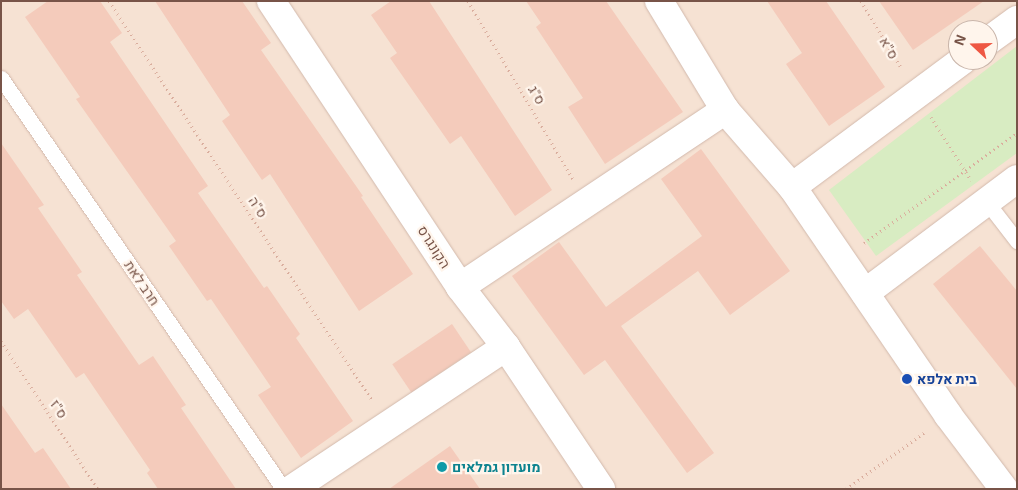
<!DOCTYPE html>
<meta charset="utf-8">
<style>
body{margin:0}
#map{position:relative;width:1018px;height:490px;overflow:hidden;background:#fdf1e5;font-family:"Exo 2",Heebo,sans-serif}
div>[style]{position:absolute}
.residential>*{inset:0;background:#f6e2d3}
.green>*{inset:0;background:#d8ecc2}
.building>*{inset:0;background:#f4cbbb;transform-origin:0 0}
.path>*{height:3px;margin-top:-1.5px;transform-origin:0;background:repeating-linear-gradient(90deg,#daae9e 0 1px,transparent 0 5px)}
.roads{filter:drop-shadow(0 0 1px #d2b9ac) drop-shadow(0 0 1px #d2b9ac)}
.lane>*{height:15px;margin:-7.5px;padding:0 7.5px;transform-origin:7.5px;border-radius:7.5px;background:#fff}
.street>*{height:28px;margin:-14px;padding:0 14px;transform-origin:14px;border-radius:14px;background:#fff}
.secondary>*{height:28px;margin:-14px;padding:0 14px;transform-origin:14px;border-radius:14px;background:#fff}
.dots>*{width:14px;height:14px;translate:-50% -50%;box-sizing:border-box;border:2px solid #fff5ec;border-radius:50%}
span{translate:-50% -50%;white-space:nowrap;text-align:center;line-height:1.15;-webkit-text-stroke:4.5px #fff5ec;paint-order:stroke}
.street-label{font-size:14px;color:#785448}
.transit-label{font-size:14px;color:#164399;font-weight:700}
.left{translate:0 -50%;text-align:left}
.culture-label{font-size:14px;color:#0d838f;font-weight:700}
.frame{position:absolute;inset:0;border:2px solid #785448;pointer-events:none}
.north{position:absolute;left:948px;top:20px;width:50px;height:50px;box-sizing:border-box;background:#fff5ec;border:1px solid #c9b5aa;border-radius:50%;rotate:291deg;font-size:14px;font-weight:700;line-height:20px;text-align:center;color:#785448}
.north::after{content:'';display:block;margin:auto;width:18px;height:22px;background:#ee5743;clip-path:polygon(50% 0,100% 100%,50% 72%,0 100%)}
</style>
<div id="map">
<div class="residential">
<i style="clip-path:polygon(evenodd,1px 1px,1017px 1px,1017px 489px,1px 489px,1px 1px,958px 30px,988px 30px,988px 60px,958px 60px,958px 30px)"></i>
</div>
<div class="green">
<i style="clip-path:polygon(1017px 46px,1017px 153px,876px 256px,829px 190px)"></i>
</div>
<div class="building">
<i style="clip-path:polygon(48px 1px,100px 1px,122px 33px,110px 42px,208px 186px,198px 193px,264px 288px,267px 286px,300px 334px,296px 338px,353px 421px,301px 458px,258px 395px,271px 387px,211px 299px,207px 301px,169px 246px,176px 241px,76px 99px,80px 97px,25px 17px)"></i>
<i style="clip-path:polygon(155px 1px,242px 1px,271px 43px,261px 50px,363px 196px,361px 197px,413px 274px,359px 311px,270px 174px,262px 180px,222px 121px,230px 115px)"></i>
<i style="clip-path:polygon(391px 1px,429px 1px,552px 190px,515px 216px,461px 136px,450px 144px,390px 58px,397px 53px,371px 15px)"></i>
<i style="clip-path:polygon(526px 1px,606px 1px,683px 112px,605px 164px,568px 107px,583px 98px,536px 27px,541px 23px)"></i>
<i style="clip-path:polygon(767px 1px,826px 1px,885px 87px,829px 126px,786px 64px,802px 53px)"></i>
<i style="clip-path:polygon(879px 1px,984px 1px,913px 50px)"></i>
<i style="clip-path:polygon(1px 143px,44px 205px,38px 208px,82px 272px,77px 275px,139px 365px,153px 356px,186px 405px,181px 408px,236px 489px,158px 489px,147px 473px,150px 470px,84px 373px,76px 378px,28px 309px,14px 319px,1px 301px)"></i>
<i style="clip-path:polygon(701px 149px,790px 271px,730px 315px,698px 271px,621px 326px,714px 453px,687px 473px,605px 360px,584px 375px,512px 276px,559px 242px,606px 307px,702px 236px,661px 179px)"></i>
<i style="clip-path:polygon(980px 246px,1017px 291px,1017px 389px,933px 284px)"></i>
<i style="left:452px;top:324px;width:34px;height:72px;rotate:56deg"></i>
<i style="clip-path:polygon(1px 404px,35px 453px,43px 448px,71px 489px,1px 489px)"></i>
<i style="clip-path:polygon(450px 446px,480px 489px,389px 489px)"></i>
</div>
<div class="path">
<i style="left:109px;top:1px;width:479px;rotate:56.6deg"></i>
<i style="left:468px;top:1px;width:207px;rotate:59.5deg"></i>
<i style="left:861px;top:1px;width:79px;rotate:58.9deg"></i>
<i style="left:931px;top:117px;width:75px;rotate:57.6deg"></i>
<i style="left:864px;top:243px;width:188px;rotate:-35.7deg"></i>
<i style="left:1px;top:341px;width:177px;rotate:56.8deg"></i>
<i style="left:846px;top:489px;width:97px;rotate:-35.8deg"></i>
</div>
<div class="roads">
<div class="lane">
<i style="left:1px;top:78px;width:498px;rotate:55.5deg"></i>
<i style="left:986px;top:201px;width:51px;rotate:52.2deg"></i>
</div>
<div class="street">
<i style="left:271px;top:1px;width:343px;rotate:56.5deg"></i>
<i style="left:460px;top:287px;width:76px;rotate:52.5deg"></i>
<i style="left:506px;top:347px;width:171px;rotate:56.2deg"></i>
<i style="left:988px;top:41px;width:36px;rotate:-36deg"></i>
<i style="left:792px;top:187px;width:213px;rotate:-36.6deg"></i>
<i style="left:460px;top:287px;width:319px;rotate:-33.7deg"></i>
<i style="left:865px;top:293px;width:190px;rotate:-36.9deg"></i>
<i style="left:292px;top:489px;width:257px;rotate:-33.6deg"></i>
</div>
<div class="secondary">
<i style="left:659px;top:1px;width:127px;rotate:58.8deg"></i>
<i style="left:725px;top:110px;width:102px;rotate:49deg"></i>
<i style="left:792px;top:187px;width:276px;rotate:55.6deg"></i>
<i style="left:948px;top:415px;width:93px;rotate:52.9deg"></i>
</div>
</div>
<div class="dots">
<i style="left:907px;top:379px;background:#1a4fb4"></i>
<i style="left:442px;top:467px;background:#0f9aa8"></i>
</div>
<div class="street-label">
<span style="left:889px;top:48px;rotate:59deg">ס"א</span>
<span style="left:537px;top:95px;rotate:59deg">ס"ג</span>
<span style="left:258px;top:207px;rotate:57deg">ס"ה</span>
<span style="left:434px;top:247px;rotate:57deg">הקונגרס</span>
<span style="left:142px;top:283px;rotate:56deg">חרב לאת</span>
<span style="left:59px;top:409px;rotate:57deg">ס"ז</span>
</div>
<div class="transit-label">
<span class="left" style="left:917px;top:379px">בית אלפא</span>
</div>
<div class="culture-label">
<span class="left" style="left:452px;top:467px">מועדון גמלאים</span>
</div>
<div class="frame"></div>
<div class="north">N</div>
</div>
